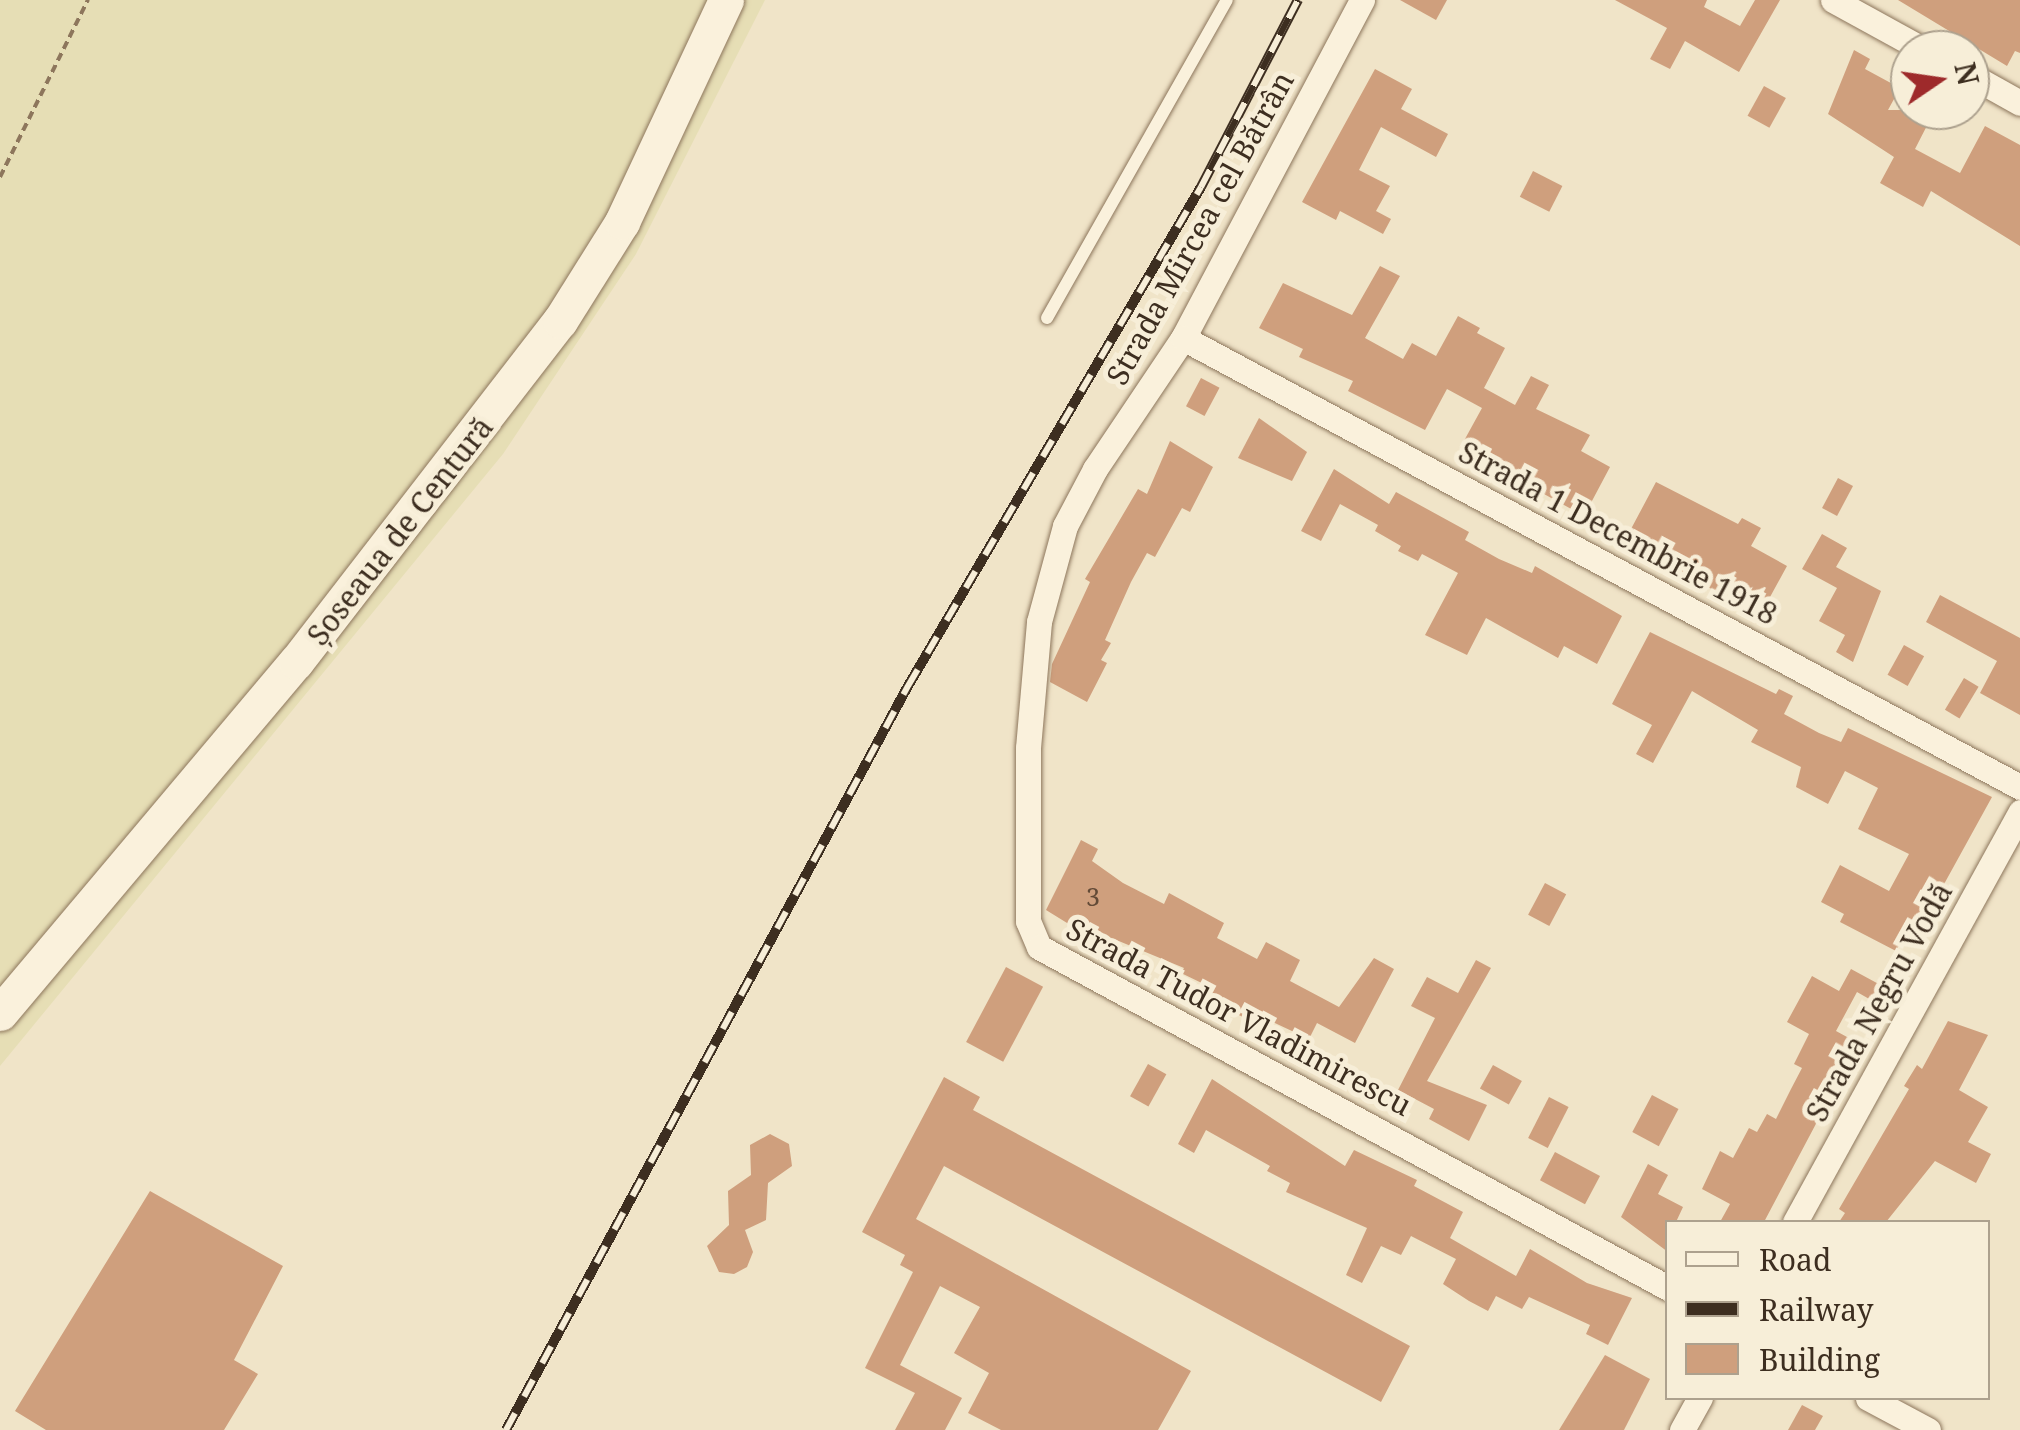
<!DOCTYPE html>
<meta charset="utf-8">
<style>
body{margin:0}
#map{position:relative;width:2020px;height:1430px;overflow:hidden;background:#f0e4c8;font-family:"Noto Serif",serif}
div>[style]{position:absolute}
.farmland>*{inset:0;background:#e6deb5}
.building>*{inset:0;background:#cf9f7d;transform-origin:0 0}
.path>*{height:4px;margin-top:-2px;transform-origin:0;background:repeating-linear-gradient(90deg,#8d765c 0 8px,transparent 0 13px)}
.roads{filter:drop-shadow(0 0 2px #8d765c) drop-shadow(0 0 2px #8d765c)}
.lane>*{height:12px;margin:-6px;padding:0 6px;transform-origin:6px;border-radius:6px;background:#faf1dc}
.street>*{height:25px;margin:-12.5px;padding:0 12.5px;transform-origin:12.5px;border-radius:12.5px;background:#faf1dc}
.secondary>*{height:35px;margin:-17.5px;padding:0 17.5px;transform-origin:17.5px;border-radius:17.5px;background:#faf1dc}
.rail>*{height:10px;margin-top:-5px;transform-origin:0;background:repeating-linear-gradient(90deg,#f7eed8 0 19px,#3d2e20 0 38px);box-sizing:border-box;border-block:2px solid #3d2e20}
span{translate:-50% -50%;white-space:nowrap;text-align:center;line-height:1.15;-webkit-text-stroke:10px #f7eed8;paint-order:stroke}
.number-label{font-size:25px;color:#624a37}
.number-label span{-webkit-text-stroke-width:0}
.street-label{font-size:30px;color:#3d2e20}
.legend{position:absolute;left:1665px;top:1220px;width:325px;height:180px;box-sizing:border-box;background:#f7eed8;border:2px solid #ada18e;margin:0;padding:12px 18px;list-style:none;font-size:30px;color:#3d2e20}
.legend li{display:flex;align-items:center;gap:20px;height:50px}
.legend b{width:50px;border:2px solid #ada18e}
.north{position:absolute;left:1890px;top:30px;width:100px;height:100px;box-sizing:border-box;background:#f7eed8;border:2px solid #ada18e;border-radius:50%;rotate:77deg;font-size:28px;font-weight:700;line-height:40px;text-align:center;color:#3d2e20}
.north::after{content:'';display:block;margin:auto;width:35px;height:45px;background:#9e2a2b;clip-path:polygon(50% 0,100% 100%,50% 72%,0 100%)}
</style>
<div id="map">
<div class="farmland">
<i style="clip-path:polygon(0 0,765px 0,636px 254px,503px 454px,0 1066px)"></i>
</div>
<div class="building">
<i style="clip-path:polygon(1400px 0,1447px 0,1436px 20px)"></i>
<i style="clip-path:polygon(1615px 0,1707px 0,1704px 7px,1740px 26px,1755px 0,1780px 0,1739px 72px,1685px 41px,1670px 69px,1650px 59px,1667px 28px)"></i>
<i style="clip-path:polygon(1898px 0,2020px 0,2020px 53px,2015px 51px,2007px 66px)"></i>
<i style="clip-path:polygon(1854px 50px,1870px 59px,1865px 69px,1900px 88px,1888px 110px,1935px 110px,1915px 149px,1960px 173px,1985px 126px,2020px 145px,2020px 246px,1931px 191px,1923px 207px,1880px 183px,1894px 157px,1828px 114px)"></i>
<i style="clip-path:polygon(1375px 69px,1412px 89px,1401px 109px,1448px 134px,1436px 157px,1381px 127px,1359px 170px,1390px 186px,1376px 211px,1391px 219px,1383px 234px,1340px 211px,1336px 220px,1302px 202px)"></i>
<i style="left:1764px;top:86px;width:25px;height:34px;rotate:29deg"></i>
<i style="left:1533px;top:171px;width:33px;height:29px;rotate:27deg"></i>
<i style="clip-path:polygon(1380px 266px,1400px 276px,1365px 338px,1403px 359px,1412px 343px,1436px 356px,1458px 316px,1480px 328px,1477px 333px,1505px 348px,1484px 388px,1515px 405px,1531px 376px,1549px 385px,1536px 409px,1590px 435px,1581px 451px,1610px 467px,1584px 516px,1460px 448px,1482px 408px,1447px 389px,1425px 430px,1348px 391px,1353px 381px,1299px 357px,1303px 349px,1259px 328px,1283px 283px,1352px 315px)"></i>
<i style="left:1201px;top:378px;width:21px;height:32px;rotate:28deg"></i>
<i style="clip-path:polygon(1259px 418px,1307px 452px,1292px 481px,1238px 458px)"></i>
<i style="clip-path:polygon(1170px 441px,1213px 467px,1190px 512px,1182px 508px,1155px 557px,1147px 553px,1131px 582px,1105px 640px,1111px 643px,1101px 660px,1107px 663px,1087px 702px,1050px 682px,1052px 664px,1090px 582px,1085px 579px,1138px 489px,1147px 494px)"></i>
<i style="clip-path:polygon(1334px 469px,1389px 504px,1396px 492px,1469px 532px,1465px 540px,1499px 559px,1532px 573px,1535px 566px,1622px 616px,1597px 664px,1564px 646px,1558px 658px,1486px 618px,1467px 655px,1425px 635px,1458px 573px,1422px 554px,1418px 561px,1398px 551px,1401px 546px,1375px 531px,1378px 525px,1340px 504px,1321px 541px,1301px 531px)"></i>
<i style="left:1838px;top:478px;width:17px;height:34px;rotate:28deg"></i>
<i style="clip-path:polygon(1656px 482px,1738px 524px,1742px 518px,1761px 528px,1751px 546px,1787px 566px,1764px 608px,1729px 588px,1725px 596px,1706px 586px,1673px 566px,1678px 557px,1646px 540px,1639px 553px,1623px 544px)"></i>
<i style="clip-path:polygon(1822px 534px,1847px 548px,1836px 567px,1881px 591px,1853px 662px,1836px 652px,1845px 635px,1819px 621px,1837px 588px,1802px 569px)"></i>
<i style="clip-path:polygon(1940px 595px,2020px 638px,2020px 715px,1980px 693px,1997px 661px,1926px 622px)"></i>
<i style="clip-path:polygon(1650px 632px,1776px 694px,1779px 689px,1793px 696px,1784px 714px,1819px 733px,1841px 742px,1848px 728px,1992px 797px,1916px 935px,1907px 930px,1896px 951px,1840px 922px,1844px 914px,1821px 902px,1840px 865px,1889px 891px,1909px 854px,1858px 829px,1878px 788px,1845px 771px,1828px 804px,1796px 787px,1801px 767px,1751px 742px,1758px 730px,1692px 691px,1653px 763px,1636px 754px,1652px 725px,1612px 704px)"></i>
<i style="left:1904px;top:645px;width:23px;height:34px;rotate:29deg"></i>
<i style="left:1964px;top:678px;width:17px;height:37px;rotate:31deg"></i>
<i style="clip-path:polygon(1081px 840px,1098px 849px,1092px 861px,1123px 883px,1164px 904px,1169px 893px,1224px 923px,1217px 938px,1257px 959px,1266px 942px,1300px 960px,1290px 981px,1339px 1007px,1374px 958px,1394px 969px,1355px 1043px,1317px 1023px,1309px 1039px,1251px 1012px,1247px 1019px,1206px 999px,1212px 988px,1181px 973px,1184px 968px,1097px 932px,1093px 939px,1046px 910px)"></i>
<i style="left:1545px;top:883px;width:24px;height:36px;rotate:28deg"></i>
<i style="clip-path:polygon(1476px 960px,1491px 968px,1427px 1081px,1487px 1105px,1469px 1141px,1429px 1119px,1434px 1109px,1398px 1090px,1435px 1018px,1411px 1006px,1427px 977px,1458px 993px)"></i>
<i style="left:1006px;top:967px;width:42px;height:85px;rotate:28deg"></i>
<i style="clip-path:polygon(1851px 969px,1886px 988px,1878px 1004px,1857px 992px,1836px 1031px,1858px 1043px,1845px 1069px,1764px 1222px,1720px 1222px,1730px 1204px,1702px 1189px,1720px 1151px,1733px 1158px,1749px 1128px,1757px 1132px,1767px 1114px,1776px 1119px,1791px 1089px,1802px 1068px,1794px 1064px,1809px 1034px,1787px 1022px,1812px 976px,1839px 991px)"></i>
<i style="clip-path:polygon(1948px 1021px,1988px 1035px,1959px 1090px,1988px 1107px,1968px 1142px,1991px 1154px,1976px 1183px,1935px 1161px,1886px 1222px,1839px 1222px,1845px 1213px,1839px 1209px,1909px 1089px,1904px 1086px,1917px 1065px,1922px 1069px)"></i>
<i style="left:1148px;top:1064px;width:21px;height:37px;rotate:29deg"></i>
<i style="left:1493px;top:1065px;width:33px;height:27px;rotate:29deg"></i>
<i style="clip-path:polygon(944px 1077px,980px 1097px,973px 1110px,1410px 1346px,1381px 1402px,944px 1166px,916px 1219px,1191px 1371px,1158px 1430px,1001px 1430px,968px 1413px,989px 1373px,954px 1353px,980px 1307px,940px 1286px,900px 1365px,962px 1398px,945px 1430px,895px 1430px,915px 1393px,865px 1368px,913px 1272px,900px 1265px,905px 1255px,862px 1232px)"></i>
<i style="clip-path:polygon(1212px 1079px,1345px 1166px,1354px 1150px,1417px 1180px,1414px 1186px,1463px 1212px,1450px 1238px,1516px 1276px,1530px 1249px,1587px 1283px,1632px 1298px,1608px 1345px,1586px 1334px,1590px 1325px,1529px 1297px,1522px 1309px,1496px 1296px,1488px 1311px,1469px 1301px,1443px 1284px,1456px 1259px,1411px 1236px,1401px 1255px,1381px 1246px,1362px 1283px,1346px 1275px,1367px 1228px,1286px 1192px,1290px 1183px,1267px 1171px,1270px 1166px,1206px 1130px,1194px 1153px,1178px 1144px)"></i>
<i style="left:1652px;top:1095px;width:30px;height:42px;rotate:28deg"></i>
<i style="left:1549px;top:1097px;width:22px;height:46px;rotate:27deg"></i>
<i style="clip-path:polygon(770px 1134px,789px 1144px,792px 1166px,768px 1183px,766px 1220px,745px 1230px,753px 1252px,747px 1267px,734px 1274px,719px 1272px,707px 1246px,729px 1225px,728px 1191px,751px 1175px,750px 1145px)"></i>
<i style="left:1555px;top:1152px;width:51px;height:32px;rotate:28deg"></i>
<i style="clip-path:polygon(1648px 1164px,1668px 1175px,1658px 1194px,1683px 1207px,1676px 1222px,1668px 1222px,1668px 1252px,1621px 1217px)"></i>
<i style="clip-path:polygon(150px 1191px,283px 1266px,234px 1360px,258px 1374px,224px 1430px,46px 1430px,15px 1411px)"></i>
<i style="clip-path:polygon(1605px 1355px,1650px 1379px,1624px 1430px,1559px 1430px)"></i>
<i style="clip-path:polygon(1802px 1405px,1823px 1416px,1815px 1430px,1788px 1430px)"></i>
</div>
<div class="path">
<i style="left:0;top:177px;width:198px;rotate:-63.6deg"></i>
</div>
<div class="roads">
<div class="lane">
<i style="left:1047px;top:318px;width:365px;rotate:-60.5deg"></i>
</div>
<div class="street">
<i style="left:1362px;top:0;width:382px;rotate:117.9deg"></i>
<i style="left:1183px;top:338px;width:158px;rotate:123.9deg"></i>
<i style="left:1095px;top:469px;width:64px;rotate:117.8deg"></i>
<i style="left:1065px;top:526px;width:99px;rotate:105.2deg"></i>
<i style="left:1039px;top:622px;width:126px;rotate:95deg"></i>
<i style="left:1028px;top:748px;width:173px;rotate:90deg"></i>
<i style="left:1028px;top:921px;width:28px;rotate:67deg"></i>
<i style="left:1039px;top:947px;width:715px;rotate:28.46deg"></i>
<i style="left:1833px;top:0;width:104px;rotate:28.8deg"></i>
<i style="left:1970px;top:75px;width:57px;rotate:29.2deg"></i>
<i style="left:1183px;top:338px;width:950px;rotate:28.21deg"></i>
<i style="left:1795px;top:1222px;width:468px;rotate:-61.2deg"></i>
<i style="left:1868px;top:1398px;width:68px;rotate:28.1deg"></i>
<i style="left:1682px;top:1430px;width:37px;rotate:-61deg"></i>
</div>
<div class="secondary">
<i style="left:0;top:1013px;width:459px;rotate:-49.9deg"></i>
<i style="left:296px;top:662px;width:431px;rotate:-52.3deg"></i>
<i style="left:560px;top:321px;width:117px;rotate:-57.9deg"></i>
<i style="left:622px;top:222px;width:245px;rotate:-64.9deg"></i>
</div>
</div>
<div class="rail">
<i style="left:506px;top:1430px;width:846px;rotate:-61.62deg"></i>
<i style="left:908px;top:686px;width:579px;rotate:-59.58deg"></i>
<i style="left:1201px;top:187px;width:211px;rotate:-62.6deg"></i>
</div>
<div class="number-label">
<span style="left:1093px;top:896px">3</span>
</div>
<div class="street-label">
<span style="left:1200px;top:228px;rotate:-61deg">Strada Mircea cel Bătrân</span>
<span style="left:400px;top:531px;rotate:-52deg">Șoseaua de Centură</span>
<span style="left:1618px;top:533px;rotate:28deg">Strada 1 Decembrie 1918</span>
<span style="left:1879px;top:1002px;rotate:-61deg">Strada Negru Vodă</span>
<span style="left:1239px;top:1017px;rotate:28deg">Strada Tudor Vladimirescu</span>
</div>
<ul class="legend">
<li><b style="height:12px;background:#faf1dc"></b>Road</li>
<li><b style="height:12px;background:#3d2e20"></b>Railway</li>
<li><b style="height:28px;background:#cf9f7d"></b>Building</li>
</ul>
<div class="north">N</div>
</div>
